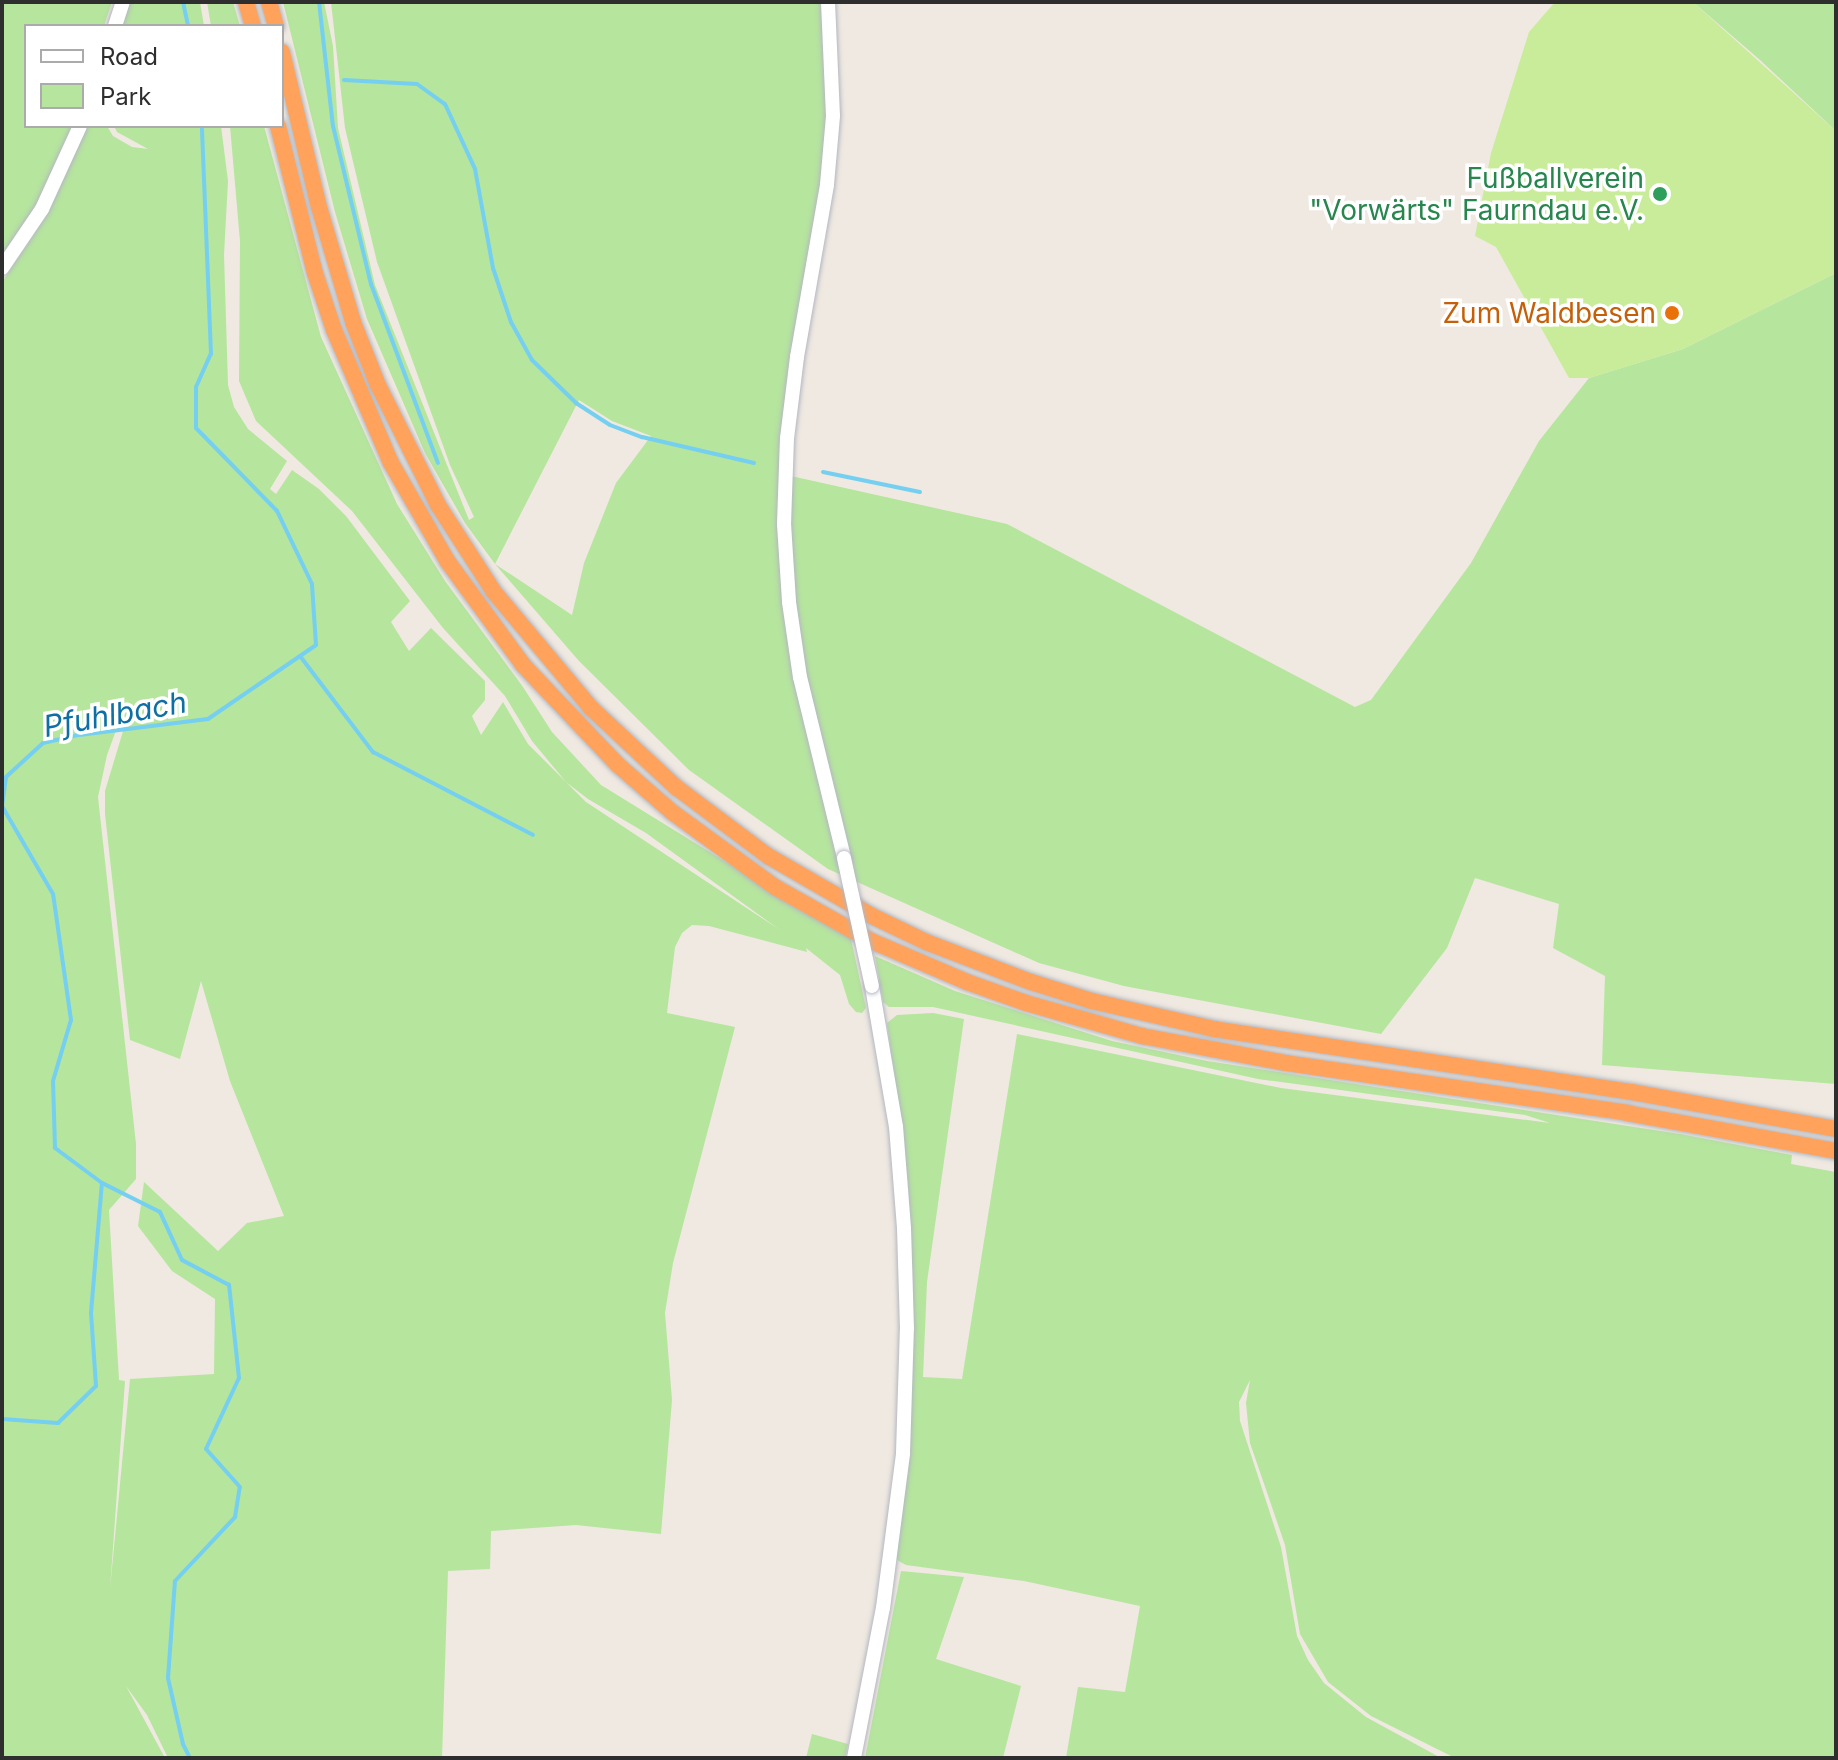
<!DOCTYPE html>
<meta charset="utf-8">
<style>
body{margin:0}
#map{position:relative;width:1838px;height:1760px;overflow:hidden;background:#efe9e1;font-family:Inter,sans-serif}
div>[style]{position:absolute}
.green>*{inset:0;background:#b6e59e}
.pitch>*{inset:0;background:#c9ec9a}
.stream>*{height:4px;margin:-2px;padding:0 2px;transform-origin:2px;border-radius:2px;background:#75cff0}
.roads{filter:drop-shadow(0 0 2px #b4b7c1) drop-shadow(0 0 2px #b4b7c1)}
.secondary>*{height:14px;margin:-7px;padding:0 7px;transform-origin:7px;border-radius:7px;background:#fff}
.highway>*{height:16px;margin:-8px;padding:0 8px;transform-origin:8px;border-radius:8px;background:#ffa35c}
.bridges{filter:drop-shadow(0 0 2px #b4b7c1) drop-shadow(0 0 2px #b4b7c1)}
.secondary-bridge>*{height:14px;margin:-7px;padding:0 7px;transform-origin:7px;border-radius:7px;background:#fff}
.dots>*{width:22px;height:22px;translate:-50% -50%;box-sizing:border-box;border:4px solid #fff;border-radius:50%}
span{translate:-50% -50%;white-space:nowrap;text-align:center;line-height:1.15;-webkit-text-stroke:7px #fff;paint-order:stroke}
.leisure-label{font-size:28px;color:#27864d}
.right{translate:-100% -50%;text-align:right}
.food-label{font-size:28px;color:#c56008}
.water-label{font-size:30px;color:#0d6fa3;font-style:italic}
.frame{position:absolute;inset:0;border:4px solid #2e2e2e;pointer-events:none}
.legend{position:absolute;left:24px;top:24px;width:260px;height:104px;box-sizing:border-box;background:#fff;border:2px solid #ababab;margin:0;padding:10px 14px;list-style:none;font-size:24px;color:#2e2e2e}
.legend li{display:flex;align-items:center;gap:16px;height:40px}
.legend b{width:40px;border:2px solid #ababab}
</style>
<div id="map">
<div class="green">
<i style="clip-path:polygon(2px 2px,112px 2px,104px 26px,26px 26px,26px 126px,74px 126px,39px 203px,2px 257px)"></i>
<i style="clip-path:polygon(129px 2px,200px 2px,204px 26px,121px 26px)"></i>
<i style="clip-path:polygon(207px 2px,233px 2px,240px 26px,211px 26px)"></i>
<i style="clip-path:polygon(evenodd,283px 2px,324px 2px,333px 46px,338px 128px,375px 285px,469px 520px,474px 517px,450px 465px,377px 262px,345px 128px,331px 2px,828px 2px,833px 116px,786px 464px,792px 550px,791px 476px,1007px 524px,1355px 707px,1371px 700px,1471px 563px,1539px 441px,1589px 378px,1683px 349px,1836px 273px,1836px 1084px,1602px 1065px,1605px 976px,1553px 948px,1559px 904px,1475px 878px,1447px 948px,1381px 1034px,1124px 986px,1039px 963px,828px 869px,689px 770px,579px 661px,495px 564px,465px 523px,425px 453px,367px 319px,335px 212px,283px 2px,579px 400px,612px 421px,651px 436px,616px 483px,584px 563px,572px 615px,495px 564px,579px 400px)"></i>
<i style="clip-path:polygon(1693px 2px,1836px 2px,1836px 131px,1760px 60px)"></i>
<i style="clip-path:polygon(evenodd,85px 126px,107px 126px,113px 136px,132px 147px,148px 149px,117px 132px,114px 126px,221px 126px,228px 181px,224px 255px,228px 385px,234px 407px,248px 429px,287px 461px,270px 489px,276px 494px,292px 470px,319px 489px,346px 516px,410px 601px,391px 622px,409px 651px,431px 628px,485px 681px,485px 700px,472px 716px,481px 735px,503px 702px,528px 744px,586px 802px,780px 930px,646px 833px,588px 799px,566px 782px,532px 741px,505px 696px,443px 628px,352px 511px,256px 421px,239px 381px,240px 241px,230px 126px,264px 126px,321px 337px,397px 504px,445px 581px,523px 687px,552px 732px,601px 785px,851px 939px,866px 1008px,862px 1013px,856px 1012px,849px 1004px,840px 975px,806px 948px,807px 952px,709px 926px,692px 925px,682px 933px,675px 947px,667px 1013px,735px 1027px,673px 1263px,665px 1313px,672px 1400px,661px 1534px,576px 1525px,491px 1531px,490px 1569px,448px 1571px,442px 1758px,168px 1758px,147px 1715px,126px 1686px,165px 1758px,2px 1758px,2px 282px,47px 215px,85px 126px,121px 717px,127px 718px,105px 791px,105px 814px,130px 1040px,180px 1059px,201px 981px,230px 1081px,284px 1216px,247px 1223px,218px 1251px,144px 1182px,138px 1226px,172px 1271px,215px 1299px,214px 1374px,130px 1379px,110px 1589px,125px 1381px,119px 1380px,109px 1210px,136px 1179px,136px 1144px,98px 797px,107px 755px,121px 717px)"></i>
<i style="clip-path:polygon(875px 956px,955px 991px,1112px 1041px,1207px 1061px,1680px 1134px,1792px 1155px,1791px 1164px,1836px 1172px,1836px 1758px,1455px 1758px,1371px 1716px,1328px 1682px,1300px 1634px,1285px 1545px,1250px 1443px,1246px 1403px,1250px 1380px,1239px 1402px,1240px 1421px,1281px 1547px,1297px 1636px,1308px 1660px,1324px 1683px,1366px 1717px,1441px 1758px,1066px 1758px,1078px 1687px,1125px 1692px,1140px 1606px,1024px 1581px,906px 1565px,895px 1559px,912px 1372px,913px 1284px,908px 1180px,887px 1023px,897px 1015px,933px 1013px,964px 1019px,927px 1282px,923px 1377px,962px 1379px,1017px 1034px,1281px 1088px,1550px 1123px,1525px 1115px,1258px 1079px,933px 1007px,889px 1007px,883px 1002px)"></i>
<i style="clip-path:polygon(901px 1571px,964px 1577px,936px 1659px,1021px 1686px,1003px 1758px,865px 1758px)"></i>
<i style="clip-path:polygon(812px 1734px,848px 1744px,845px 1758px,806px 1758px)"></i>
</div>
<div class="pitch">
<i style="clip-path:polygon(1555px 2px,1693px 2px,1836px 131px,1836px 273px,1683px 349px,1589px 378px,1569px 378px,1496px 247px,1475px 236px,1491px 153px,1529px 32px)"></i>
</div>
<div class="stream">
<i style="left:183px;top:2px;width:25px;rotate:78deg"></i>
<i style="left:319px;top:2px;width:125px;rotate:83.6deg"></i>
<i style="left:333px;top:126px;width:163px;rotate:76.5deg"></i>
<i style="left:371px;top:284px;width:191px;rotate:69.5deg"></i>
<i style="left:344px;top:80px;width:73px;rotate:3.1deg"></i>
<i style="left:417px;top:84px;width:34px;rotate:36deg"></i>
<i style="left:445px;top:104px;width:72px;rotate:65.2deg"></i>
<i style="left:475px;top:169px;width:101px;rotate:79.7deg"></i>
<i style="left:493px;top:268px;width:57px;rotate:71.6deg"></i>
<i style="left:511px;top:322px;width:43px;rotate:61.1deg"></i>
<i style="left:532px;top:360px;width:62px;rotate:44.3deg"></i>
<i style="left:576px;top:403px;width:40px;rotate:32.9deg"></i>
<i style="left:610px;top:425px;width:34px;rotate:21deg"></i>
<i style="left:642px;top:437px;width:115px;rotate:13.1deg"></i>
<i style="left:823px;top:472px;width:99px;rotate:11.7deg"></i>
<i style="left:300px;top:656px;width:121px;rotate:52.8deg"></i>
<i style="left:373px;top:752px;width:180px;rotate:27.4deg"></i>
<i style="left:2px;top:1419px;width:56px;rotate:4.1deg"></i>
<i style="left:58px;top:1423px;width:53px;rotate:-44.2deg"></i>
<i style="left:96px;top:1386px;width:73px;rotate:-93.9deg"></i>
<i style="left:91px;top:1313px;width:130px;rotate:-85.2deg"></i>
<i style="left:190px;top:1758px;width:16px;rotate:-117deg"></i>
<i style="left:183px;top:1744px;width:68px;rotate:-102.8deg"></i>
<i style="left:168px;top:1678px;width:97px;rotate:-85.9deg"></i>
<i style="left:175px;top:1581px;width:88px;rotate:-46.8deg"></i>
<i style="left:235px;top:1517px;width:30px;rotate:-81deg"></i>
<i style="left:240px;top:1487px;width:51px;rotate:-131.8deg"></i>
<i style="left:206px;top:1449px;width:78px;rotate:-65.1deg"></i>
<i style="left:239px;top:1378px;width:94px;rotate:-96.1deg"></i>
<i style="left:229px;top:1285px;width:53px;rotate:-152deg"></i>
<i style="left:182px;top:1260px;width:53px;rotate:-114.6deg"></i>
<i style="left:160px;top:1212px;width:65px;rotate:-153.4deg"></i>
<i style="left:102px;top:1183px;width:59px;rotate:-143.3deg"></i>
<i style="left:55px;top:1148px;width:67px;rotate:-91.7deg"></i>
<i style="left:53px;top:1081px;width:64px;rotate:-73.6deg"></i>
<i style="left:71px;top:1020px;width:127px;rotate:-98.1deg"></i>
<i style="left:53px;top:894px;width:102px;rotate:-120.1deg"></i>
<i style="left:2px;top:806px;width:29px;rotate:-82deg"></i>
<i style="left:6px;top:777px;width:50px;rotate:-42.6deg"></i>
<i style="left:43px;top:743px;width:37px;rotate:-13deg"></i>
<i style="left:79px;top:735px;width:130px;rotate:-7.1deg"></i>
<i style="left:208px;top:719px;width:131px;rotate:-34.4deg"></i>
<i style="left:316px;top:645px;width:61px;rotate:-93.8deg"></i>
<i style="left:312px;top:584px;width:81px;rotate:-115.6deg"></i>
<i style="left:277px;top:511px;width:116px;rotate:-134.3deg"></i>
<i style="left:196px;top:428px;width:41px;rotate:-90deg"></i>
<i style="left:196px;top:387px;width:36px;rotate:-66deg"></i>
<i style="left:211px;top:354px;width:228px;rotate:-92.3deg"></i>
</div>
<div class="roads">
<div class="secondary">
<i style="left:828px;top:2px;width:114px;rotate:87.5deg"></i>
<i style="left:833px;top:116px;width:69px;rotate:95deg"></i>
<i style="left:827px;top:185px;width:175px;rotate:99.9deg"></i>
<i style="left:797px;top:357px;width:82px;rotate:97deg"></i>
<i style="left:787px;top:438px;width:86px;rotate:92deg"></i>
<i style="left:784px;top:524px;width:78px;rotate:86.3deg"></i>
<i style="left:789px;top:602px;width:76px;rotate:81.7deg"></i>
<i style="left:800px;top:677px;width:186px;rotate:76.3deg"></i>
<i style="left:115px;top:26px;width:25px;rotate:-72deg"></i>
<i style="left:2px;top:268px;width:71px;rotate:-55.9deg"></i>
<i style="left:42px;top:209px;width:91px;rotate:-65.4deg"></i>
<i style="left:854px;top:1758px;width:153px;rotate:-79.1deg"></i>
<i style="left:883px;top:1608px;width:156px;rotate:-82.6deg"></i>
<i style="left:903px;top:1453px;width:124px;rotate:-88.2deg"></i>
<i style="left:907px;top:1329px;width:101px;rotate:-91.7deg"></i>
<i style="left:904px;top:1228px;width:101px;rotate:-94.5deg"></i>
<i style="left:896px;top:1127px;width:143px;rotate:-99.7deg"></i>
</div>
<div class="highway">
<i style="left:246px;top:2px;width:25px;rotate:74deg"></i>
<i style="left:269px;top:2px;width:25px;rotate:74deg"></i>
<i style="left:282px;top:52px;width:159px;rotate:76.6deg"></i>
<i style="left:319px;top:207px;width:120px;rotate:73.5deg"></i>
<i style="left:353px;top:322px;width:68px;rotate:68.4deg"></i>
<i style="left:378px;top:385px;width:134px;rotate:63.4deg"></i>
<i style="left:438px;top:505px;width:103px;rotate:57.2deg"></i>
<i style="left:494px;top:592px;width:150px;rotate:50.1deg"></i>
<i style="left:590px;top:707px;width:119px;rotate:43deg"></i>
<i style="left:677px;top:788px;width:114px;rotate:36.8deg"></i>
<i style="left:768px;top:856px;width:120px;rotate:30deg"></i>
<i style="left:872px;top:916px;width:60px;rotate:25.7deg"></i>
<i style="left:926px;top:942px;width:112px;rotate:20.9deg"></i>
<i style="left:1031px;top:982px;width:64px;rotate:17.3deg"></i>
<i style="left:1092px;top:1001px;width:125px;rotate:12.9deg"></i>
<i style="left:1214px;top:1029px;width:423px;rotate:8.6deg"></i>
<i style="left:1632px;top:1092px;width:207px;rotate:10.3deg"></i>
<i style="left:278px;top:126px;width:152px;rotate:75.9deg"></i>
<i style="left:315px;top:273px;width:60px;rotate:71.6deg"></i>
<i style="left:334px;top:330px;width:145px;rotate:66.8deg"></i>
<i style="left:391px;top:463px;width:114px;rotate:60.1deg"></i>
<i style="left:448px;top:562px;width:127px;rotate:53.9deg"></i>
<i style="left:523px;top:665px;width:138px;rotate:46.5deg"></i>
<i style="left:618px;top:765px;width:72px;rotate:41deg"></i>
<i style="left:672px;top:812px;width:127px;rotate:36.1deg"></i>
<i style="left:775px;top:887px;width:108px;rotate:29.4deg"></i>
<i style="left:869px;top:940px;width:107px;rotate:23.2deg"></i>
<i style="left:967px;top:982px;width:63px;rotate:19.6deg"></i>
<i style="left:1026px;top:1003px;width:121px;rotate:15.9deg"></i>
<i style="left:1142px;top:1036px;width:147px;rotate:10.6deg"></i>
<i style="left:1286px;top:1063px;width:345px;rotate:8.3deg"></i>
<i style="left:1627px;top:1113px;width:212px;rotate:10.3deg"></i>
</div>
</div>
<div class="bridges">
<div class="secondary-bridge">
<i style="left:844px;top:858px;width:131px;rotate:77.7deg"></i>
</div>
</div>
<div class="dots">
<i style="left:1660px;top:194px;background:#2e9e5b"></i>
<i style="left:1672px;top:313px;background:#e8710a"></i>
</div>
<div class="leisure-label">
<span class="right" style="left:1644px;top:194px">Fußballverein<br>"Vorwärts" Faurndau e.V.</span>
</div>
<div class="food-label">
<span class="right" style="left:1656px;top:313px">Zum Waldbesen</span>
</div>
<div class="water-label">
<span style="left:115px;top:714px;rotate:-10deg">Pfuhlbach</span>
</div>
<div class="frame"></div>
<ul class="legend">
<li><b style="height:10px;background:#fff"></b>Road</li>
<li><b style="height:22px;background:#b6e59e"></b>Park</li>
</ul>
</div>
